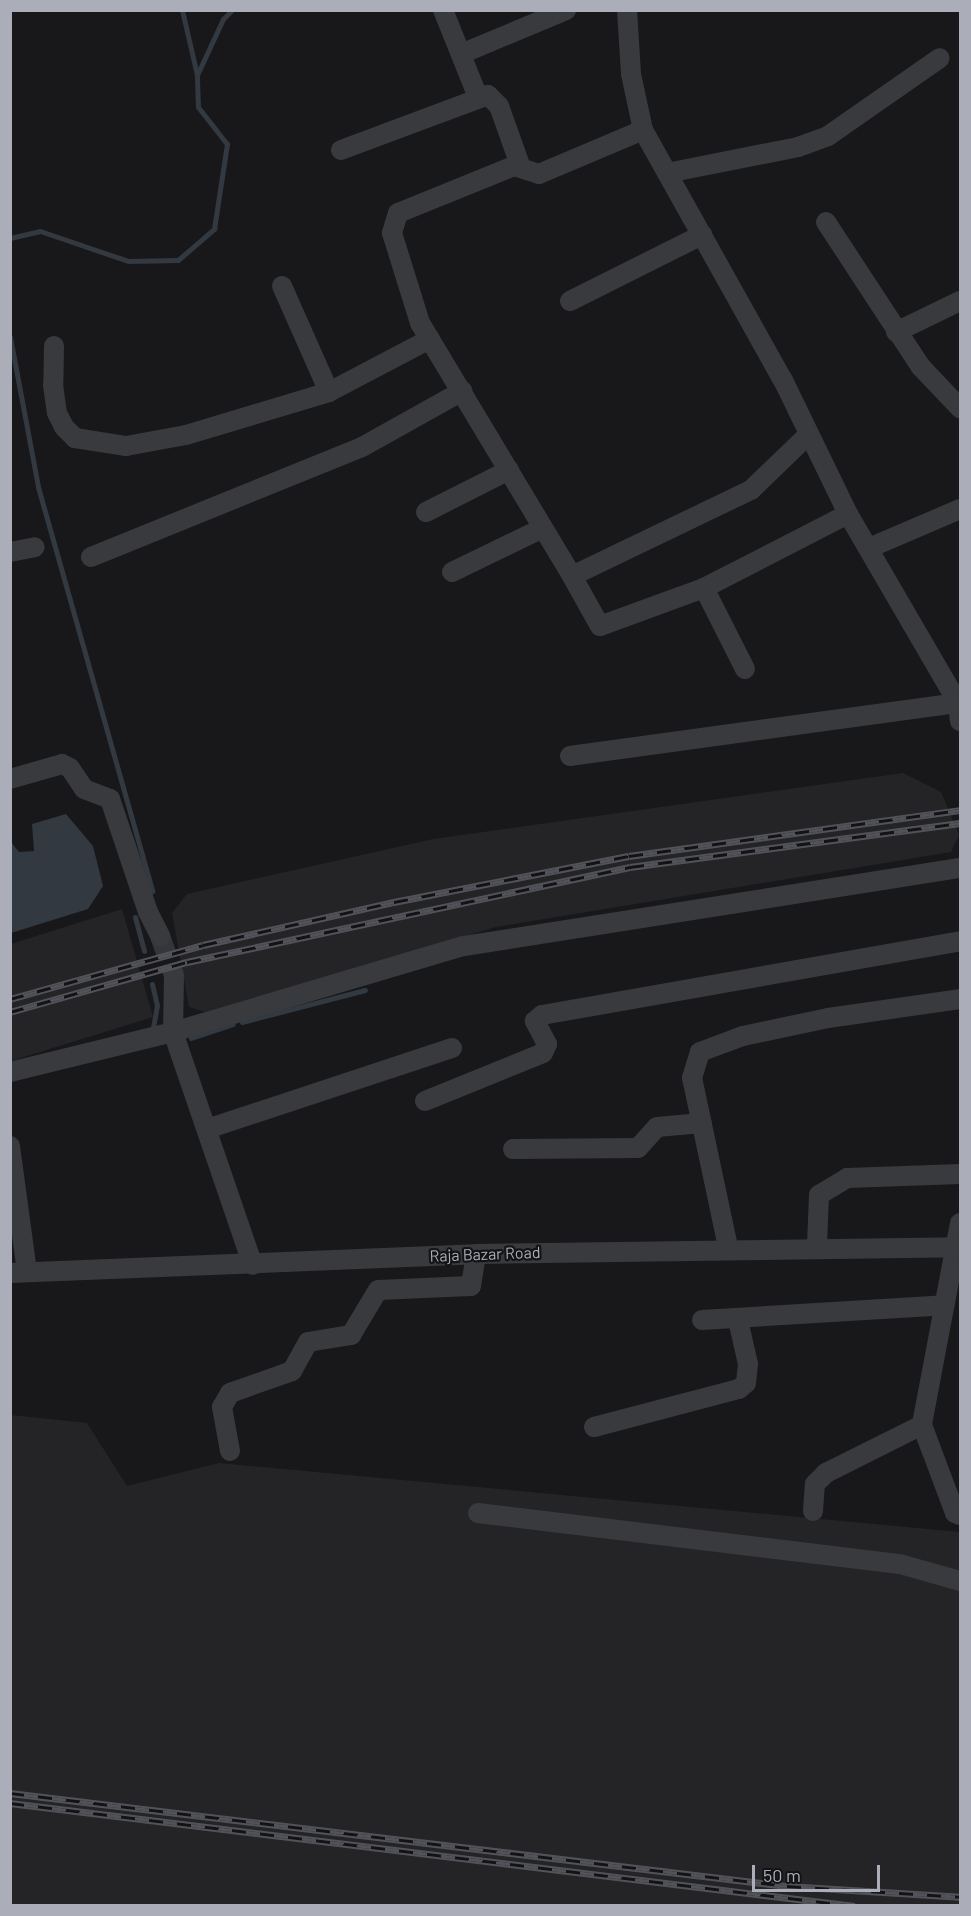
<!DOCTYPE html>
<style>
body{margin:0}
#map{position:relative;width:971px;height:1916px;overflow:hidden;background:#18181a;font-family:Barlow,sans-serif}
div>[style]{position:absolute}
.built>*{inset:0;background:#242427}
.water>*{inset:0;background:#323941}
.stream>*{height:5px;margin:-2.5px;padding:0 2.5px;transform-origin:2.5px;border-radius:2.5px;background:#323941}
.minor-tunnel>*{height:20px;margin-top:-10px;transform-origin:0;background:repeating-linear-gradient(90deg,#35363a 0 20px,transparent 0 30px)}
.minor>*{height:20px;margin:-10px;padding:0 10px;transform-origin:10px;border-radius:10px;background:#393a3e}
.rail>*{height:7px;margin-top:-3.5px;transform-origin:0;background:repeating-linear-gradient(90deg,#131315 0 14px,#525359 0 28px);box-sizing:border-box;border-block:2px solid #525359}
span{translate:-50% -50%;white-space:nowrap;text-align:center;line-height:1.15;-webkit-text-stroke:4.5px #131315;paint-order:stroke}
.street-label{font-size:16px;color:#abaeb8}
.frame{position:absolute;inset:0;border:12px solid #abaeb8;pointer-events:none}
.scale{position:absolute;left:752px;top:1865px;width:128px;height:27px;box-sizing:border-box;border:3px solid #abaeb8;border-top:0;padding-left:8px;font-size:18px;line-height:21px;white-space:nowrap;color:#abaeb8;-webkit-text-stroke:4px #131315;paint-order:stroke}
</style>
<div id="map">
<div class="built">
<i style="clip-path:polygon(903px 773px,941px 792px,959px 835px,951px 852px,496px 927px,205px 1012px,189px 1007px,172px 913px,187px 894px,433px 839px)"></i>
<i style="clip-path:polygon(122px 909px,153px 1017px,11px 1061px,11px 944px)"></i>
<i style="clip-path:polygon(11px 1415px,87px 1423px,127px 1486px,219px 1463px,960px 1532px,960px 1905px,11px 1906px)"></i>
</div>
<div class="water">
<i style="clip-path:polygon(66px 814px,93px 846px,103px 886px,88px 909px,11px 933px,11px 842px,19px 852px,34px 851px,32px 824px)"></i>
</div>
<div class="stream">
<i style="left:197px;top:75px;width:62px;rotate:-65.1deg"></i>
<i style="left:223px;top:19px;width:13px;rotate:-45deg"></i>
<i style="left:10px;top:238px;width:31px;rotate:-13deg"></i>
<i style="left:40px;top:231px;width:93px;rotate:18.8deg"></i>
<i style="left:128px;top:261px;width:50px;rotate:-1.1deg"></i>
<i style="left:178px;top:260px;width:48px;rotate:-40.7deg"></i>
<i style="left:214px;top:229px;width:86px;rotate:-81.3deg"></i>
<i style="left:227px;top:144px;width:47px;rotate:-128.1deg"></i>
<i style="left:198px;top:107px;width:32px;rotate:-92deg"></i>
<i style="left:197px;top:75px;width:67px;rotate:-103deg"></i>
<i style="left:10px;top:337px;width:153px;rotate:79.4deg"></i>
<i style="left:38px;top:487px;width:420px;rotate:74.2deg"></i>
<i style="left:135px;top:917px;width:35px;rotate:75deg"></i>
<i style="left:152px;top:984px;width:22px;rotate:77deg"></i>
<i style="left:157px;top:1005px;width:23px;rotate:100deg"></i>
<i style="left:242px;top:1022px;width:127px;rotate:-14.6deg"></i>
<i style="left:191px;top:1038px;width:44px;rotate:-18.4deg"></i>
</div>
<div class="minor-tunnel">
<i style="left:160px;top:936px;width:41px;rotate:70.3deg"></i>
</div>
<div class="minor">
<i style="left:443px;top:10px;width:94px;rotate:68.1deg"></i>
<i style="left:627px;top:10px;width:64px;rotate:86.4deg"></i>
<i style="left:631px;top:74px;width:57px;rotate:77.9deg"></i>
<i style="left:643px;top:130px;width:287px;rotate:60.8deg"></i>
<i style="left:783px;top:380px;width:149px;rotate:64.1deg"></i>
<i style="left:848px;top:514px;width:219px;rotate:59.8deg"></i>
<i style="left:958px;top:703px;width:18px;rotate:84deg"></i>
<i style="left:461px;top:54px;width:114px;rotate:-22.7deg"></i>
<i style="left:643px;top:130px;width:113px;rotate:157.1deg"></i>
<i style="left:539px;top:174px;width:26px;rotate:-162deg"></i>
<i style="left:514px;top:166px;width:125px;rotate:157.9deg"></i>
<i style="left:398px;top:213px;width:21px;rotate:107deg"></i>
<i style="left:392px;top:233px;width:94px;rotate:72.7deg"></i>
<i style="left:420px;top:323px;width:295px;rotate:59deg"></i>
<i style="left:572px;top:576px;width:199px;rotate:-25.7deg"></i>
<i style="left:751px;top:490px;width:79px;rotate:-44deg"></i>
<i style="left:341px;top:150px;width:157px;rotate:-20.5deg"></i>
<i style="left:488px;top:95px;width:16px;rotate:45deg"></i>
<i style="left:499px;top:106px;width:63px;rotate:70.4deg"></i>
<i style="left:667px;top:173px;width:134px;rotate:-11.2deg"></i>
<i style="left:798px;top:147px;width:32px;rotate:-20deg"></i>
<i style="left:828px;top:136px;width:136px;rotate:-34.9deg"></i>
<i style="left:826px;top:222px;width:173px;rotate:56.8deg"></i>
<i style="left:921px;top:367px;width:57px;rotate:46.4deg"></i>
<i style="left:282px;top:286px;width:116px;rotate:66.1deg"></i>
<i style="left:570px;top:301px;width:148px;rotate:-26.6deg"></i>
<i style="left:896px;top:332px;width:71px;rotate:-25.8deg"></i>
<i style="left:54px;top:346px;width:39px;rotate:91deg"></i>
<i style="left:53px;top:385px;width:28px;rotate:82deg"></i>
<i style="left:57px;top:413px;width:16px;rotate:63deg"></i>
<i style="left:64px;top:427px;width:16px;rotate:45deg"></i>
<i style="left:75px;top:438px;width:52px;rotate:8.9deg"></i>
<i style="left:126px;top:446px;width:61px;rotate:-10.4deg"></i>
<i style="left:186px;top:435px;width:149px;rotate:-16.7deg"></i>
<i style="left:329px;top:392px;width:114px;rotate:-27.7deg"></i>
<i style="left:426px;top:512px;width:93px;rotate:-26.8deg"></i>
<i style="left:869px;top:548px;width:99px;rotate:-23.2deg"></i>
<i style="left:10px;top:552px;width:25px;rotate:-11deg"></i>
<i style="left:91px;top:557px;width:292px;rotate:-22.1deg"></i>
<i style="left:362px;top:447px;width:115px;rotate:-29.2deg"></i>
<i style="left:452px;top:572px;width:101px;rotate:-25.8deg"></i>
<i style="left:572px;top:576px;width:57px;rotate:60.8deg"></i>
<i style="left:600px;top:626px;width:111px;rotate:-20.1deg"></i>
<i style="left:745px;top:669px;width:91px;rotate:-116.8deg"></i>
<i style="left:704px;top:588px;width:162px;rotate:-27.2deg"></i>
<i style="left:570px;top:756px;width:392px;rotate:-7.8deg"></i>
<i style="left:10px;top:779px;width:54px;rotate:-16.1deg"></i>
<i style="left:62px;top:764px;width:9px;rotate:27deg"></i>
<i style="left:70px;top:768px;width:25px;rotate:56deg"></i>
<i style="left:84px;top:789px;width:28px;rotate:21deg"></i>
<i style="left:110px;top:799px;width:119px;rotate:71.4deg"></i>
<i style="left:148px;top:912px;width:27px;rotate:63deg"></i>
<i style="left:174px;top:975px;width:57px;rotate:91deg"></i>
<i style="left:173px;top:1032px;width:246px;rotate:71.1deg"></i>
<i style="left:10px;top:1072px;width:168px;rotate:-13.8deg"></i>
<i style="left:173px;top:1032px;width:303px;rotate:-16.5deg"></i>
<i style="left:464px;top:946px;width:502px;rotate:-8.94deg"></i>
<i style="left:425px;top:1101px;width:127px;rotate:-22.1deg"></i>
<i style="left:543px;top:1053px;width:10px;rotate:-66deg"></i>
<i style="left:547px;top:1044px;width:26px;rotate:-118deg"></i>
<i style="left:535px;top:1021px;width:9px;rotate:-41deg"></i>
<i style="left:542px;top:1015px;width:424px;rotate:-10deg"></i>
<i style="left:207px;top:1129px;width:258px;rotate:-18.3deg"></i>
<i style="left:10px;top:1146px;width:127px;rotate:82.3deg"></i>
<i style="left:513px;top:1149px;width:125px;rotate:-0.5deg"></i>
<i style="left:638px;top:1148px;width:28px;rotate:-48deg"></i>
<i style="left:657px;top:1127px;width:45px;rotate:-5.1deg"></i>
<i style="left:960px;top:1223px;width:206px;rotate:100.7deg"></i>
<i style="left:922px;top:1425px;width:94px;rotate:69.4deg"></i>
<i style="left:955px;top:1513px;width:5px;rotate:22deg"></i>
<i style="left:817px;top:1246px;width:51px;rotate:-87.8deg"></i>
<i style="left:819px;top:1195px;width:33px;rotate:-31deg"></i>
<i style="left:847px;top:1178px;width:113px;rotate:-2deg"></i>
<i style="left:728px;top:1247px;width:173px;rotate:-102deg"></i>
<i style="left:692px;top:1078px;width:27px;rotate:-73deg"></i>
<i style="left:700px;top:1052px;width:46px;rotate:-20.4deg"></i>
<i style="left:743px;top:1036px;width:87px;rotate:-12deg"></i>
<i style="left:828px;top:1018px;width:133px;rotate:-8.2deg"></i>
<i style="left:10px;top:1273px;width:466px;rotate:-2.3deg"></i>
<i style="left:476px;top:1254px;width:484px;rotate:-0.8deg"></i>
<i style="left:702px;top:1320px;width:243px;rotate:-3.5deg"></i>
<i style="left:594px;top:1427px;width:150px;rotate:-14.7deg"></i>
<i style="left:739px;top:1389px;width:9px;rotate:-41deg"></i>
<i style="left:746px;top:1383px;width:19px;rotate:-84deg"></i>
<i style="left:748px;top:1364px;width:45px;rotate:-102.8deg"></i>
<i style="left:230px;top:1451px;width:45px;rotate:-100.3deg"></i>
<i style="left:222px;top:1407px;width:16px;rotate:-60deg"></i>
<i style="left:230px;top:1393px;width:66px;rotate:-19.5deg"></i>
<i style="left:292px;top:1371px;width:33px;rotate:-61deg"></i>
<i style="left:308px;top:1342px;width:44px;rotate:-9.2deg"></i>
<i style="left:351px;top:1335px;width:52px;rotate:-59deg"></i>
<i style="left:378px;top:1290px;width:93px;rotate:-2.5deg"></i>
<i style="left:471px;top:1286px;width:32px;rotate:-81deg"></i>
<i style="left:813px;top:1511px;width:27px;rotate:-86deg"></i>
<i style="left:815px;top:1484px;width:16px;rotate:-45deg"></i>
<i style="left:826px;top:1473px;width:107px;rotate:-26.6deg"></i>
<i style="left:478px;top:1513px;width:425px;rotate:6.9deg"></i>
<i style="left:900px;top:1564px;width:62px;rotate:15.8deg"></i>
</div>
<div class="rail">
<i style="left:10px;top:999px;width:200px;rotate:-15.6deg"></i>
<i style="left:203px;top:945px;width:196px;rotate:-12.7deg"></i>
<i style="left:394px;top:902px;width:239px;rotate:-11.1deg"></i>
<i style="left:629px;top:856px;width:334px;rotate:-7.9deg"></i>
<i style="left:10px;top:1012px;width:184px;rotate:-15.8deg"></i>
<i style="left:187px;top:962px;width:453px;rotate:-12.1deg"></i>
<i style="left:630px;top:867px;width:333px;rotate:-7.6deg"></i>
<i style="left:10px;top:1793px;width:783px;rotate:6.83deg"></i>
<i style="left:787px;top:1886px;width:173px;rotate:3.6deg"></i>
<i style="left:10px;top:1803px;width:851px;rotate:6.95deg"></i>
</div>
<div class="street-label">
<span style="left:485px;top:1254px;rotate:-2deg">Raja Bazar Road</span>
</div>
<div class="frame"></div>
<div class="scale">50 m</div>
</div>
